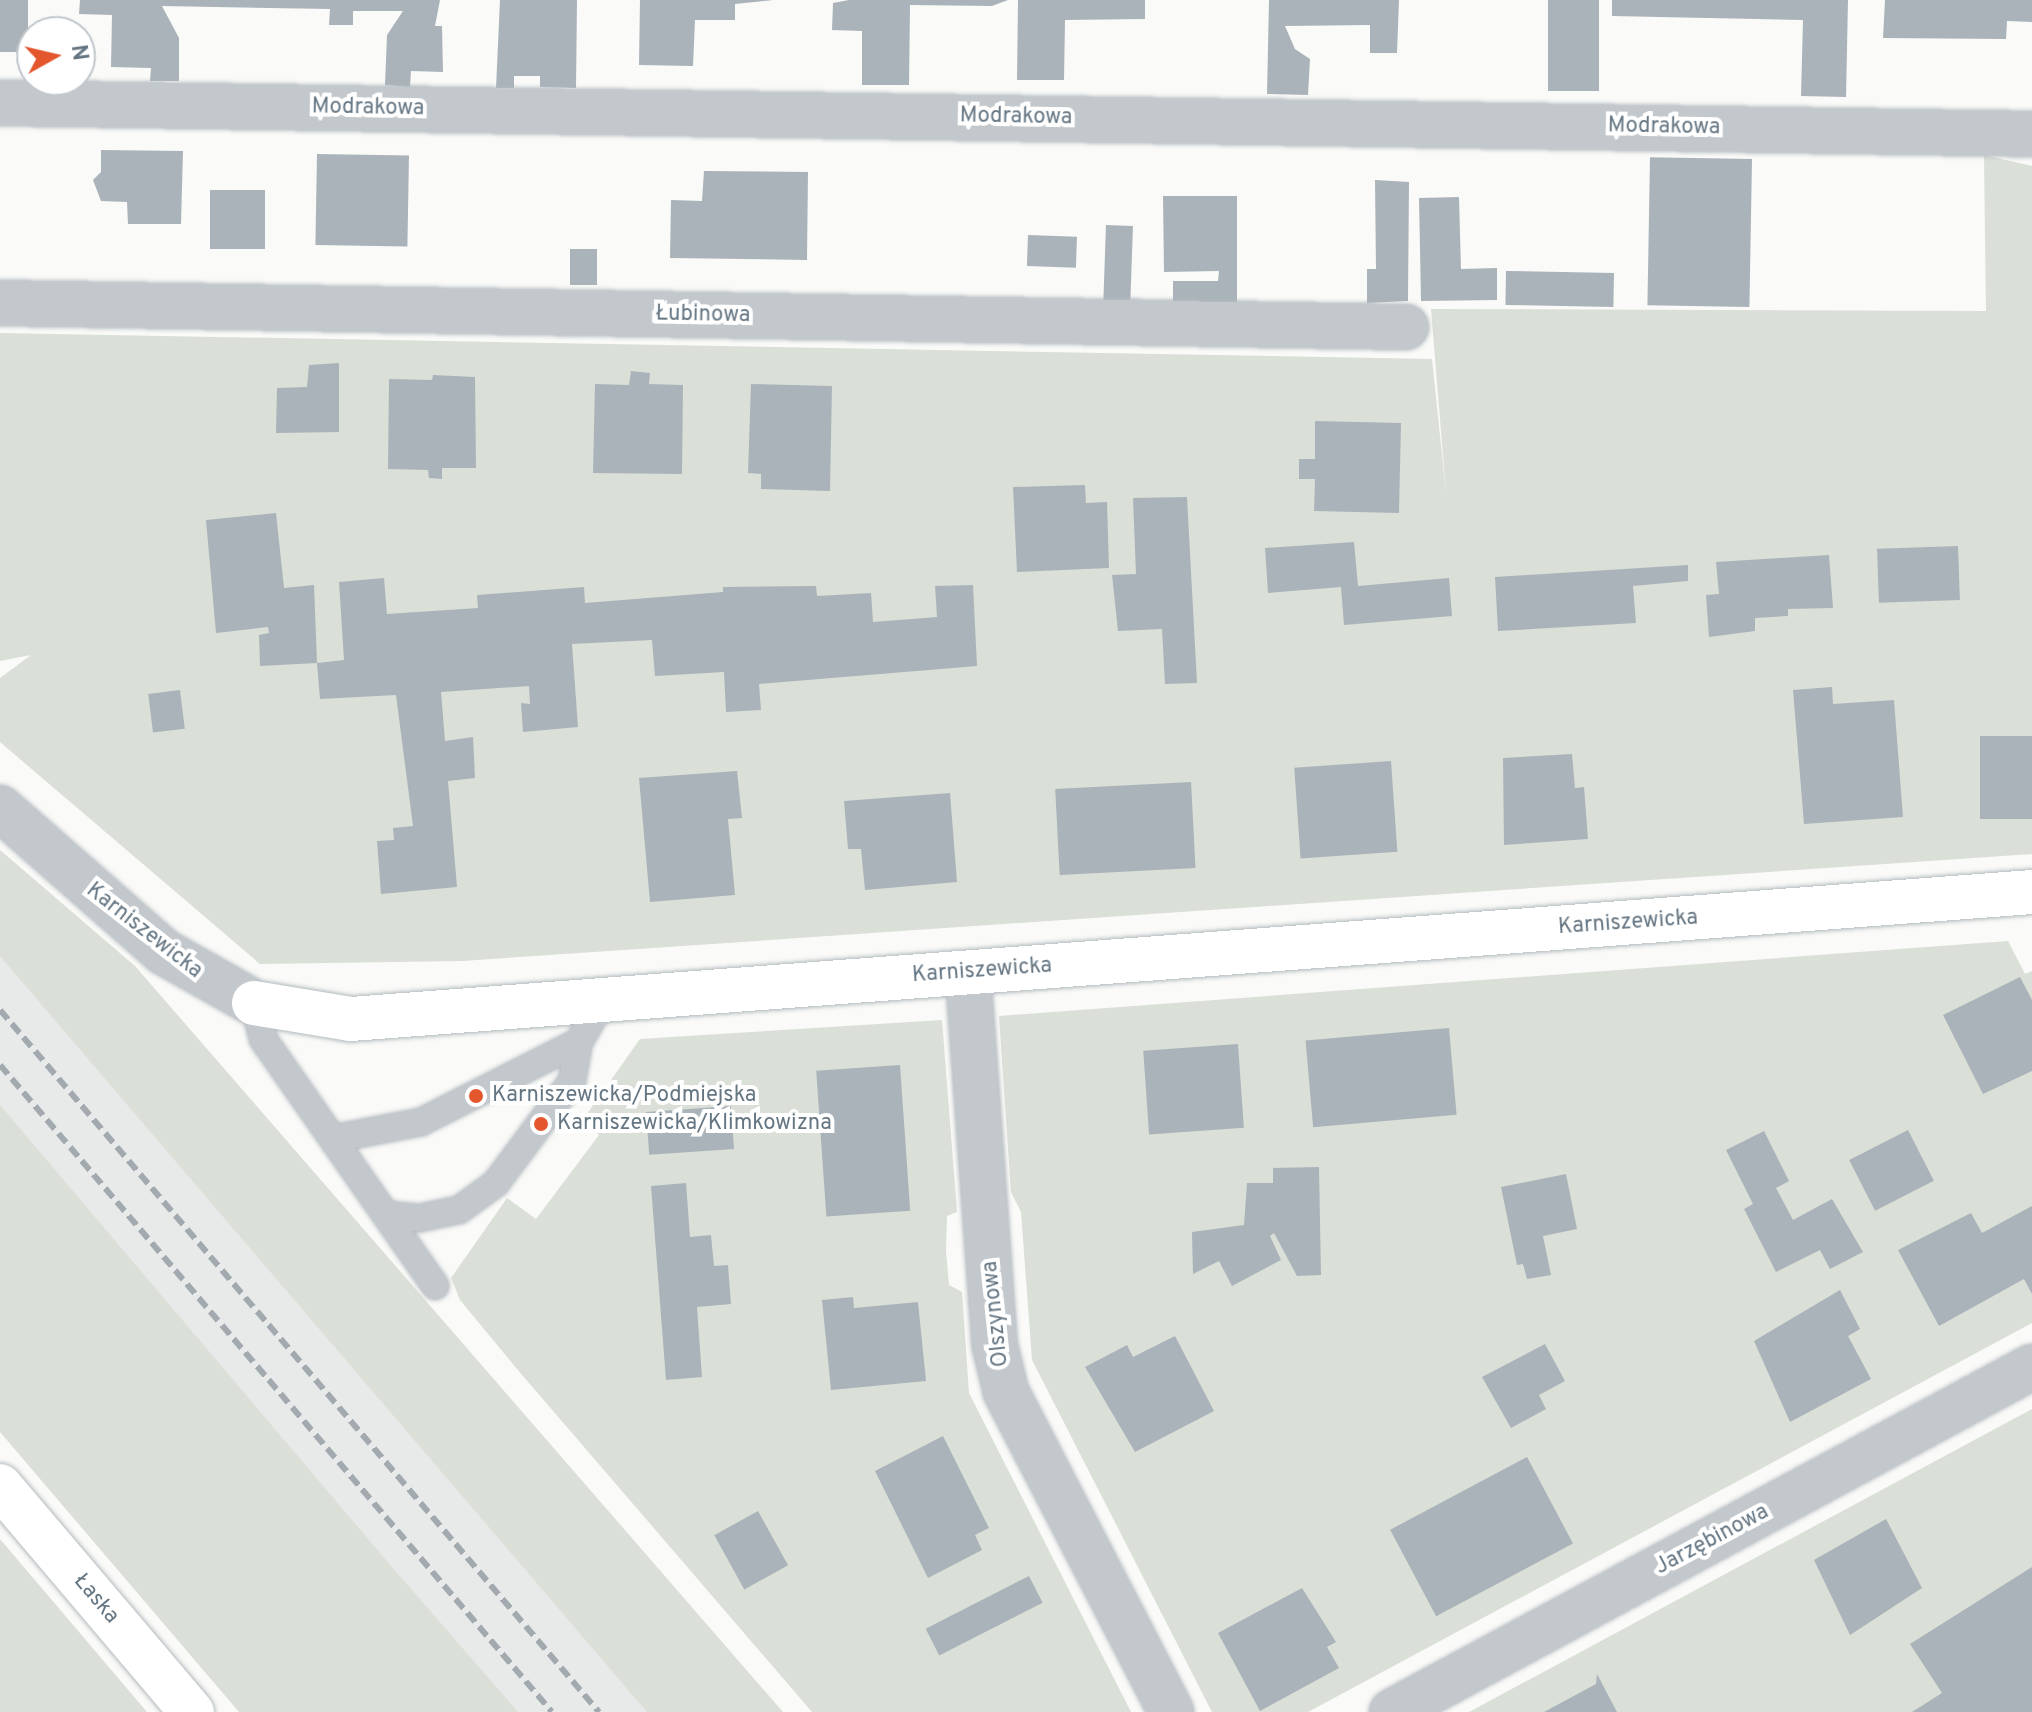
<!DOCTYPE html>
<meta charset="utf-8">
<style>
body{margin:0}
#map{position:relative;width:2032px;height:1712px;overflow:hidden;background:#fafaf8;font-family:Overpass,sans-serif}
div>[style]{position:absolute}
.built>*{inset:0;background:#e8e9e9}
.green>*{inset:0;background:#dadfd7}
.building>*{inset:0;background:#aab3b9;transform-origin:0 0}
.roads{filter:drop-shadow(0 0 2px #b3babf) drop-shadow(0 0 2px #b3babf)}
.lane>*{height:26px;margin:-13px;padding:0 13px;transform-origin:13px;border-radius:13px;background:#c3c8cc}
.street>*{height:44px;margin:-22px;padding:0 22px;transform-origin:22px;border-radius:22px;background:#c3c8cc}
.secondary>*{height:44px;margin:-22px;padding:0 22px;transform-origin:22px;border-radius:22px;background:#fff}
.rail>*{height:6px;margin-top:-3px;transform-origin:0;background:repeating-linear-gradient(90deg,#a2aab0 0 12px,transparent 0 18px)}
.dots>*{width:22px;height:22px;translate:-50% -50%;box-sizing:border-box;border:4px solid #fff;border-radius:50%}
span{translate:-50% -50%;white-space:nowrap;text-align:center;line-height:1.15;-webkit-text-stroke:8px #fff;paint-order:stroke}
.street-label{font-size:22px;color:#657683}
.poi-label{font-size:22px;color:#657683}
.left{translate:0 -50%;text-align:left}
.north{position:absolute;left:16px;top:16px;width:80px;height:80px;box-sizing:border-box;background:#fff;border:2px solid #c1c8cd;border-radius:50%;rotate:82deg;font-size:22px;font-weight:700;line-height:32px;text-align:center;color:#657683}
.north::after{content:'';display:block;margin:auto;width:28px;height:36px;background:#e4572e;clip-path:polygon(50% 0,100% 100%,50% 72%,0 100%)}
</style>
<div id="map">
<div class="built">
<i style="clip-path:polygon(0 896px,700px 1712px,417px 1712px,0 1219px)"></i>
</div>
<div class="green">
<i style="clip-path:polygon(1984px 155px,2032px 166px,2032px 854px,462px 961px,260px 964px,0 742px,0 678px,31px 655px,0 661px,0 333px,1432px 359px,1446px 493px,1431px 309px,1986px 311px)"></i>
<i style="clip-path:polygon(0 850px,135px 966px,783px 1712px,647px 1712px,0 956px)"></i>
<i style="clip-path:polygon(2008px 941px,2025px 974px,2032px 971px,2032px 1323px,1308px 1712px,1212px 1712px,1032px 1360px,1021px 1212px,1011px 1192px,999px 1016px)"></i>
<i style="clip-path:polygon(942px 1020px,957px 1212px,947px 1216px,946px 1251px,949px 1285px,962px 1292px,969px 1393px,1131px 1712px,812px 1712px,517px 1369px,460px 1300px,451px 1278px,507px 1198px,536px 1219px,599px 1135px,582px 1121px,640px 1039px)"></i>
<i style="clip-path:polygon(0 1105px,391px 1566px,518px 1712px,239px 1712px,0 1432px)"></i>
<i style="clip-path:polygon(2032px 1409px,2032px 1636px,1989px 1712px,1469px 1712px)"></i>
<i style="clip-path:polygon(0 1539px,147px 1712px,0 1712px)"></i>
</div>
<div class="building">
<i style="left:0;top:0;width:28px;height:52px"></i>
<i style="clip-path:polygon(80px 0,440px 0,435px 26px,442px 26px,443px 72px,411px 71px,410px 87px,385px 85px,387px 35px,403px 11px,353px 11px,353px 25px,329px 25px,330px 9px,162px 6px,179px 38px,179px 81px,150px 81px,151px 68px,111px 67px,112px 15px,79px 14px)"></i>
<i style="clip-path:polygon(500px 0,577px 0,576px 88px,540px 87px,540px 76px,514px 76px,514px 88px,496px 88px)"></i>
<i style="clip-path:polygon(640px 0,773px 0,735px 4px,735px 20px,695px 20px,693px 66px,639px 65px)"></i>
<i style="clip-path:polygon(849px 0,1008px 0,992px 6px,910px 5px,909px 85px,862px 85px,862px 31px,832px 30px,833px 3px)"></i>
<i style="clip-path:polygon(1018px 0,1145px 0,1145px 19px,1065px 20px,1064px 80px,1017px 80px)"></i>
<i style="clip-path:polygon(1269px 0,1399px 0,1397px 53px,1370px 53px,1370px 25px,1285px 26px,1295px 49px,1310px 59px,1308px 95px,1267px 94px)"></i>
<i style="left:1548px;top:0;width:51px;height:91px"></i>
<i style="clip-path:polygon(1612px 0,1848px 0,1846px 97px,1801px 96px,1803px 20px,1612px 16px)"></i>
<i style="clip-path:polygon(1885px 0,2032px 0,2032px 22px,2007px 21px,2006px 39px,1883px 38px)"></i>
<i style="clip-path:polygon(101px 150px,183px 151px,181px 224px,128px 224px,127px 202px,101px 201px,93px 180px,101px 172px)"></i>
<i style="left:317px;top:154px;width:92px;height:91px;rotate:1deg"></i>
<i style="left:1752px;top:159px;width:148px;height:102px;rotate:91deg"></i>
<i style="clip-path:polygon(704px 171px,808px 172px,807px 260px,670px 258px,671px 200px,702px 201px)"></i>
<i style="clip-path:polygon(1375px 180px,1409px 182px,1408px 301px,1367px 303px,1367px 269px,1376px 269px)"></i>
<i style="left:210px;top:190px;width:55px;height:59px"></i>
<i style="clip-path:polygon(1163px 196px,1237px 196px,1237px 302px,1173px 302px,1173px 281px,1218px 281px,1219px 271px,1164px 272px)"></i>
<i style="clip-path:polygon(1459px 197px,1461px 269px,1497px 268px,1497px 300px,1421px 301px,1419px 198px)"></i>
<i style="left:1106px;top:225px;width:27px;height:77px;rotate:2deg"></i>
<i style="left:1028px;top:235px;width:49px;height:31px;rotate:2deg"></i>
<i style="left:570px;top:249px;width:27px;height:36px"></i>
<i style="left:1506px;top:271px;width:108px;height:34px;rotate:1deg"></i>
<i style="clip-path:polygon(339px 363px,339px 432px,276px 433px,277px 388px,307px 387px,309px 365px)"></i>
<i style="clip-path:polygon(631px 371px,650px 373px,649px 384px,683px 385px,682px 474px,593px 473px,595px 384px,629px 385px)"></i>
<i style="clip-path:polygon(433px 375px,475px 377px,476px 468px,442px 468px,442px 479px,429px 478px,428px 470px,388px 469px,389px 379px,432px 380px)"></i>
<i style="clip-path:polygon(751px 384px,832px 386px,830px 491px,761px 489px,761px 474px,748px 473px)"></i>
<i style="clip-path:polygon(1315px 421px,1401px 423px,1399px 513px,1314px 511px,1315px 479px,1299px 479px,1299px 459px,1315px 459px)"></i>
<i style="clip-path:polygon(1085px 485px,1086px 503px,1107px 502px,1109px 568px,1017px 572px,1013px 487px)"></i>
<i style="clip-path:polygon(1187px 497px,1197px 683px,1165px 684px,1162px 629px,1118px 631px,1112px 575px,1136px 574px,1133px 498px)"></i>
<i style="clip-path:polygon(276px 513px,284px 588px,314px 585px,317px 663px,260px 666px,259px 635px,269px 633px,268px 627px,216px 633px,206px 520px)"></i>
<i style="clip-path:polygon(1354px 542px,1358px 586px,1449px 578px,1452px 616px,1344px 625px,1341px 587px,1268px 593px,1265px 548px)"></i>
<i style="left:1958px;top:546px;width:54px;height:81px;rotate:88deg"></i>
<i style="clip-path:polygon(1829px 555px,1833px 608px,1788px 609px,1788px 616px,1755px 618px,1755px 631px,1709px 637px,1706px 595px,1719px 594px,1716px 562px)"></i>
<i style="clip-path:polygon(1688px 565px,1688px 581px,1633px 586px,1636px 623px,1498px 631px,1495px 577px)"></i>
<i style="clip-path:polygon(384px 578px,387px 614px,478px 608px,477px 595px,584px 587px,585px 603px,723px 592px,723px 587px,816px 586px,817px 596px,871px 593px,873px 622px,937px 617px,935px 586px,973px 585px,977px 666px,759px 684px,761px 710px,726px 712px,724px 672px,655px 676px,652px 640px,572px 644px,578px 727px,523px 732px,521px 703px,530px 704px,529px 686px,441px 692px,445px 741px,473px 737px,475px 778px,448px 781px,457px 887px,381px 894px,377px 841px,394px 840px,393px 828px,413px 826px,396px 695px,320px 699px,317px 663px,344px 660px,339px 582px)"></i>
<i style="clip-path:polygon(1832px 687px,1833px 704px,1894px 700px,1903px 817px,1804px 824px,1793px 690px)"></i>
<i style="left:180px;top:690px;width:39px;height:32px;rotate:83deg"></i>
<i style="left:2032px;top:736px;width:83px;height:52px;rotate:90deg"></i>
<i style="clip-path:polygon(1572px 754px,1575px 788px,1584px 787px,1588px 839px,1504px 845px,1503px 758px)"></i>
<i style="left:1391px;top:761px;width:91px;height:97px;rotate:86deg"></i>
<i style="clip-path:polygon(737px 771px,742px 818px,728px 819px,735px 895px,650px 902px,639px 778px)"></i>
<i style="left:1191px;top:782px;width:86px;height:136px;rotate:87deg"></i>
<i style="clip-path:polygon(950px 793px,957px 882px,865px 890px,861px 849px,848px 849px,844px 801px)"></i>
<i style="clip-path:polygon(2020px 977px,2032px 1000px,2032px 1071px,1983px 1094px,1943px 1015px)"></i>
<i style="left:1449px;top:1028px;width:87px;height:144px;rotate:85deg"></i>
<i style="left:1238px;top:1044px;width:84px;height:95px;rotate:86deg"></i>
<i style="left:900px;top:1065px;width:146px;height:84px;rotate:86deg"></i>
<i style="left:731px;top:1106px;width:43px;height:85px;rotate:86deg"></i>
<i style="left:1908px;top:1130px;width:57px;height:66px;rotate:63deg"></i>
<i style="clip-path:polygon(1764px 1131px,1789px 1181px,1776px 1188px,1793px 1220px,1832px 1199px,1863px 1252px,1830px 1269px,1820px 1250px,1776px 1272px,1744px 1209px,1753px 1204px,1726px 1150px)"></i>
<i style="clip-path:polygon(1319px 1167px,1321px 1275px,1297px 1276px,1274px 1233px,1270px 1236px,1281px 1260px,1232px 1286px,1219px 1261px,1193px 1274px,1192px 1232px,1244px 1225px,1247px 1183px,1273px 1183px,1273px 1168px)"></i>
<i style="clip-path:polygon(1566px 1174px,1577px 1229px,1543px 1236px,1551px 1275px,1527px 1279px,1523px 1264px,1517px 1265px,1501px 1187px)"></i>
<i style="clip-path:polygon(686px 1183px,690px 1237px,711px 1235px,714px 1266px,728px 1265px,731px 1304px,697px 1307px,702px 1377px,666px 1380px,651px 1186px)"></i>
<i style="clip-path:polygon(2032px 1206px,2032px 1294px,2024px 1279px,1939px 1326px,1898px 1250px,1971px 1213px,1982px 1233px)"></i>
<i style="clip-path:polygon(1840px 1290px,1860px 1329px,1848px 1336px,1871px 1379px,1790px 1422px,1754px 1341px)"></i>
<i style="clip-path:polygon(853px 1297px,854px 1308px,918px 1302px,926px 1381px,831px 1390px,822px 1300px)"></i>
<i style="clip-path:polygon(1175px 1336px,1214px 1411px,1135px 1452px,1085px 1367px,1127px 1345px,1133px 1357px)"></i>
<i style="clip-path:polygon(1545px 1344px,1565px 1381px,1539px 1395px,1546px 1409px,1511px 1428px,1482px 1377px)"></i>
<i style="clip-path:polygon(943px 1436px,989px 1528px,975px 1535px,982px 1550px,928px 1578px,875px 1471px)"></i>
<i style="left:1527px;top:1457px;width:98px;height:155px;rotate:62deg"></i>
<i style="left:758px;top:1511px;width:62px;height:50px;rotate:61deg"></i>
<i style="clip-path:polygon(1886px 1519px,1922px 1588px,1850px 1635px,1814px 1560px)"></i>
<i style="clip-path:polygon(2032px 1567px,2032px 1712px,1912px 1712px,1942px 1693px,1910px 1644px)"></i>
<i style="left:1029px;top:1576px;width:30px;height:116px;rotate:63deg"></i>
<i style="clip-path:polygon(1302px 1588px,1336px 1642px,1327px 1647px,1339px 1668px,1260px 1711px,1218px 1633px)"></i>
<i style="clip-path:polygon(1597px 1674px,1617px 1712px,1544px 1712px,1596px 1684px)"></i>
</div>
<div class="roads">
<div class="lane">
<i style="left:254px;top:1003px;width:37px;rotate:76deg"></i>
<i style="left:263px;top:1039px;width:301px;rotate:55.1deg"></i>
<i style="left:337px;top:1138px;width:86px;rotate:-10.8deg"></i>
<i style="left:421px;top:1122px;width:177px;rotate:-26.9deg"></i>
<i style="left:389px;top:1215px;width:31px;rotate:6deg"></i>
<i style="left:420px;top:1218px;width:40px;rotate:-12deg"></i>
<i style="left:459px;top:1210px;width:46px;rotate:-36.1deg"></i>
<i style="left:496px;top:1183px;width:127px;rotate:-53.3deg"></i>
<i style="left:572px;top:1081px;width:40px;rotate:-80deg"></i>
<i style="left:579px;top:1042px;width:52px;rotate:-60deg"></i>
</div>
<div class="street">
<i style="left:0;top:103px;width:2032px;rotate:0.87deg"></i>
<i style="left:0;top:303px;width:1406px;rotate:0.98deg"></i>
<i style="left:0;top:808px;width:218px;rotate:41.3deg"></i>
<i style="left:164px;top:952px;width:103px;rotate:29.5deg"></i>
<i style="left:968px;top:973px;width:374px;rotate:85.9deg"></i>
<i style="left:995px;top:1346px;width:47px;rotate:76.6deg"></i>
<i style="left:1006px;top:1392px;width:360px;rotate:62.7deg"></i>
<i style="left:1392px;top:1712px;width:727px;rotate:-28.33deg"></i>
</div>
<div class="secondary">
<i style="left:254px;top:1003px;width:98px;rotate:9.4deg"></i>
<i style="left:351px;top:1019px;width:1686px;rotate:-4.32deg"></i>
<i style="left:0;top:1486px;width:297px;rotate:49.7deg"></i>
</div>
</div>
<div class="rail">
<i style="left:0;top:1010px;width:923px;rotate:49.53deg"></i>
<i style="left:0;top:1065px;width:850px;rotate:49.53deg"></i>
</div>
<div class="dots">
<i style="left:476px;top:1096px;background:#e4572e"></i>
<i style="left:541px;top:1124px;background:#e4572e"></i>
</div>
<div class="street-label">
<span style="left:368px;top:108px;rotate:1deg">Modrakowa</span>
<span style="left:1016px;top:117px;rotate:1deg">Modrakowa</span>
<span style="left:1664px;top:127px;rotate:1deg">Modrakowa</span>
<span style="left:703px;top:315px;rotate:1deg">Łubinowa</span>
<span style="left:1628px;top:923px;rotate:-4deg">Karniszewicka</span>
<span style="left:144px;top:931px;rotate:38deg">Karniszewicka</span>
<span style="left:982px;top:971px;rotate:-4deg">Karniszewicka</span>
<span style="left:996px;top:1314px;rotate:-96deg">Olszynowa</span>
<span style="left:1712px;top:1540px;rotate:-28deg">Jarzębinowa</span>
<span style="left:96px;top:1599px;rotate:50deg">Łaska</span>
</div>
<div class="poi-label">
<span class="left" style="left:492px;top:1096px">Karniszewicka/Podmiejska</span>
<span class="left" style="left:557px;top:1124px">Karniszewicka/Klimkowizna</span>
</div>
<div class="north">N</div>
</div>
